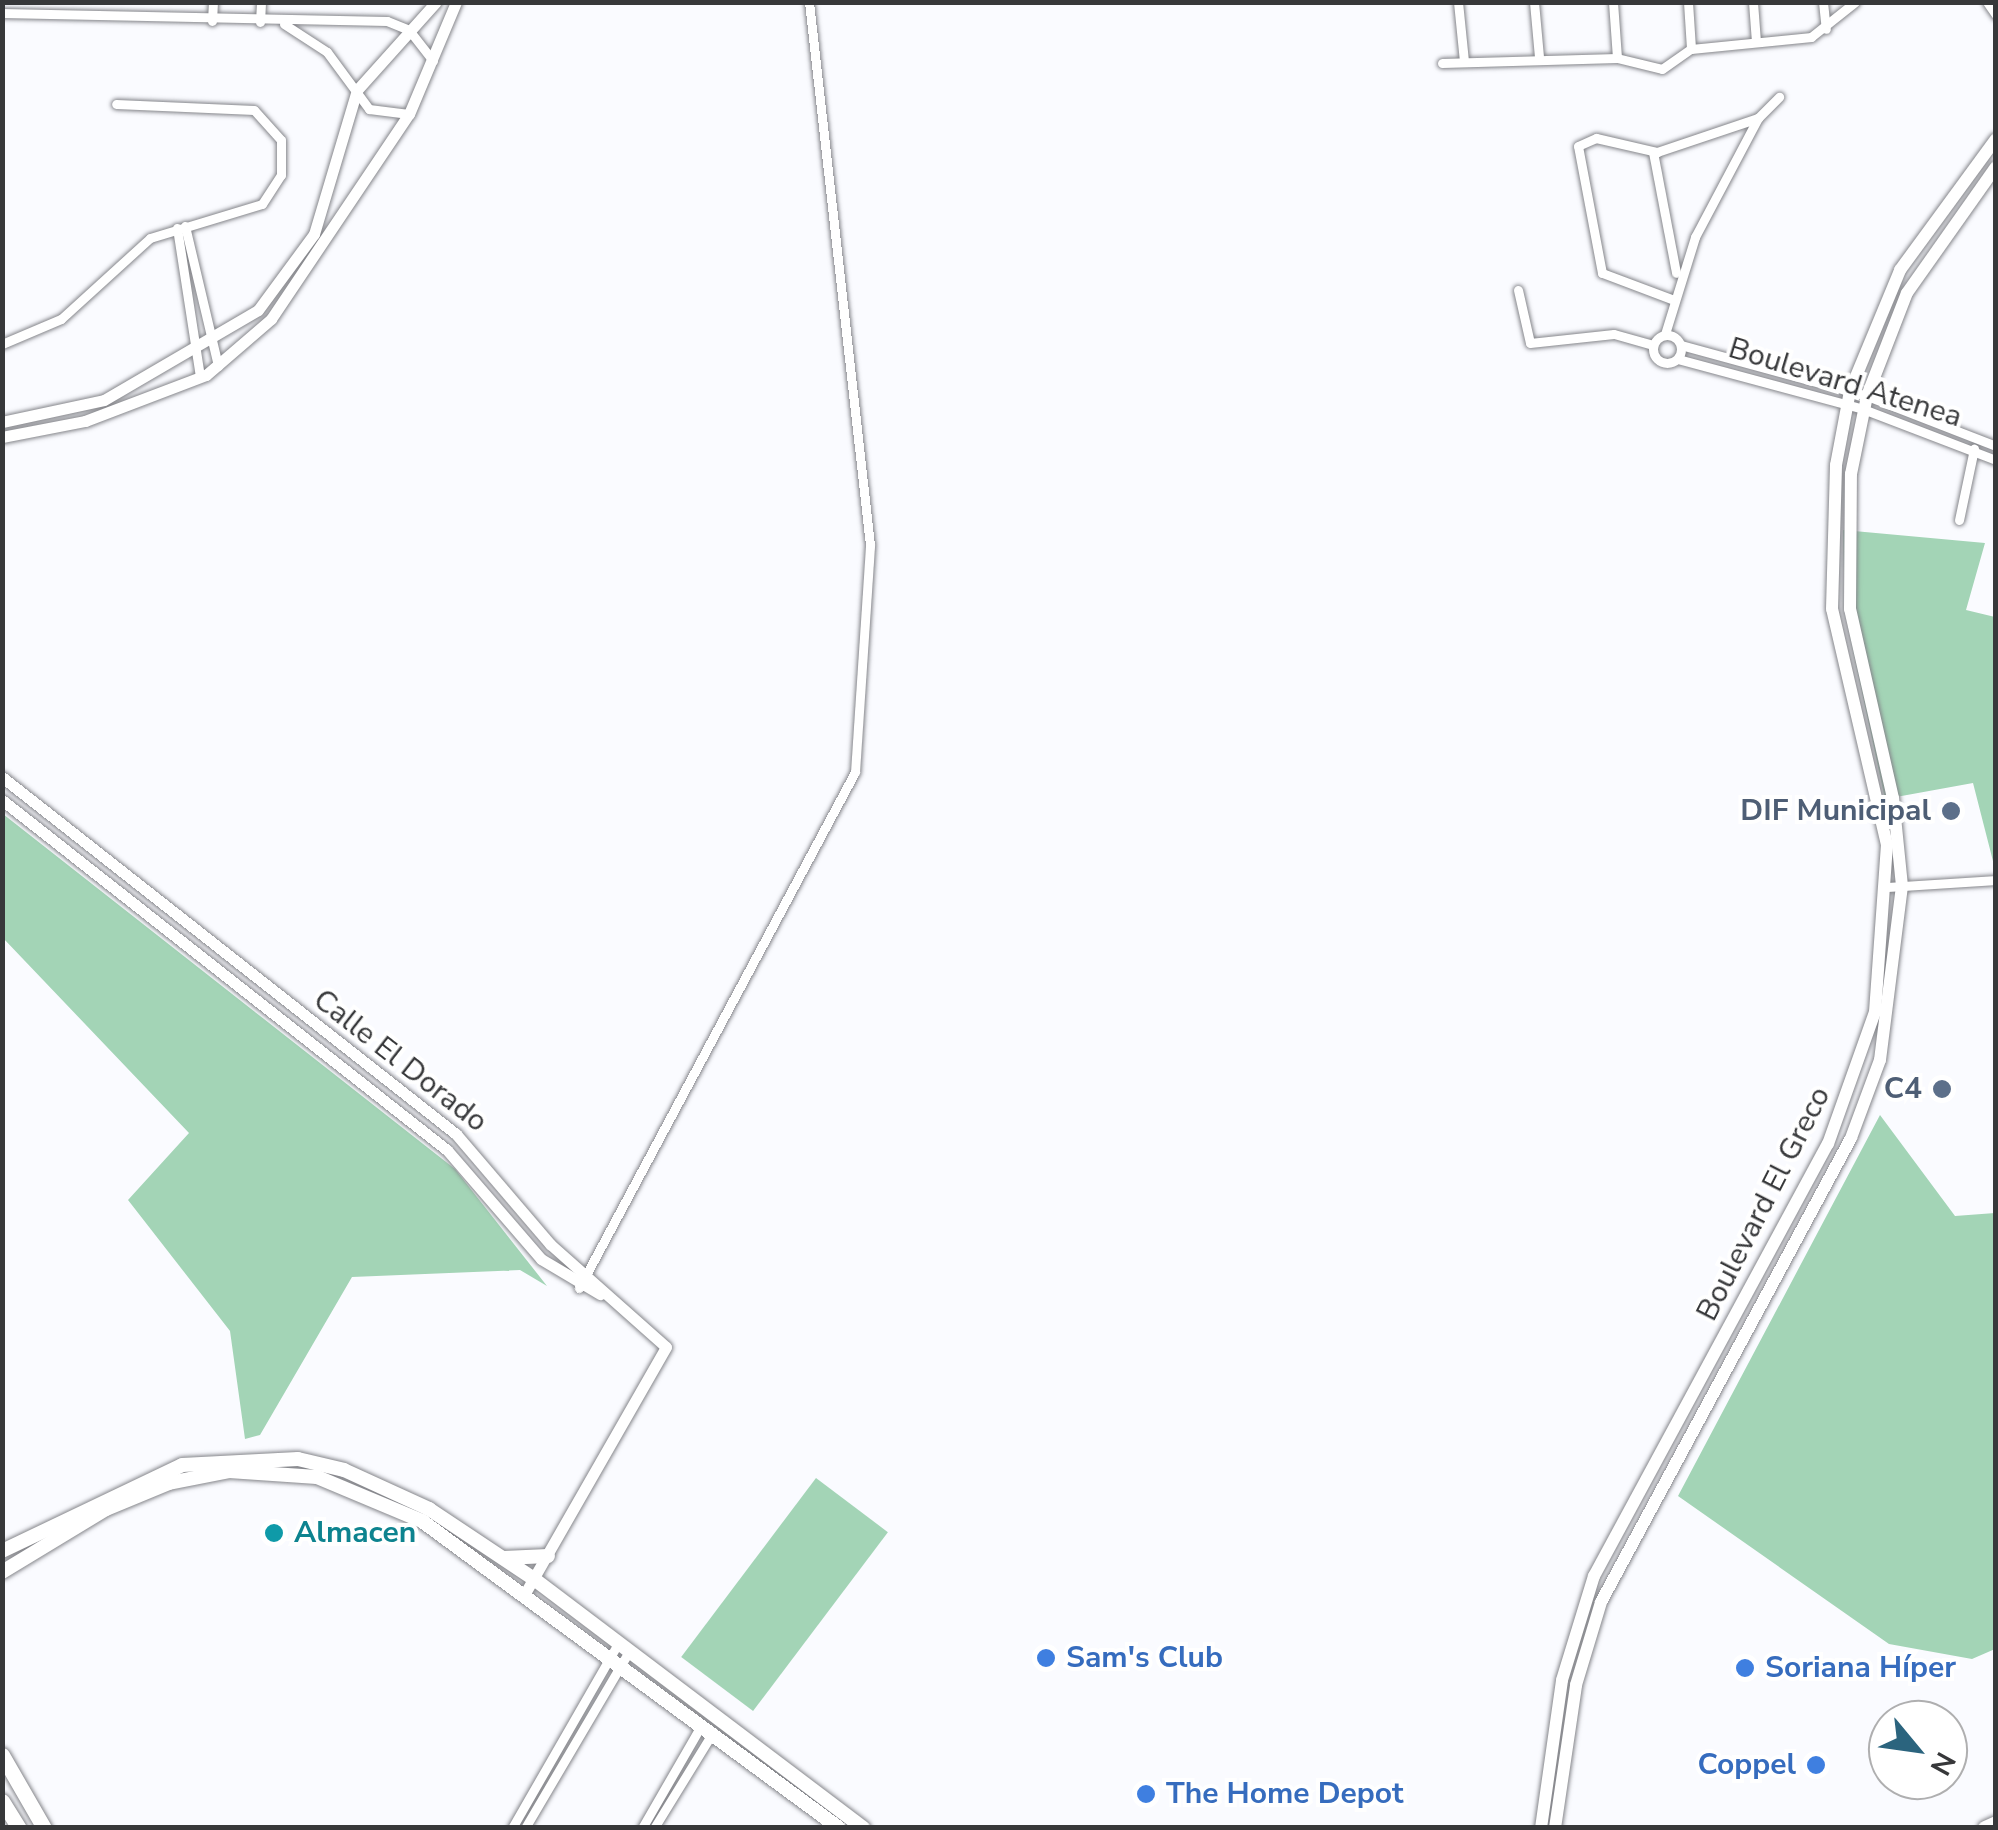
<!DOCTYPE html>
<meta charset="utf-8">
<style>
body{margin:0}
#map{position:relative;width:1998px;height:1830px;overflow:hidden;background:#fafbff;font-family:"Nunito Sans",sans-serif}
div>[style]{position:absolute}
.green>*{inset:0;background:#a3d4b6;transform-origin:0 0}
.roads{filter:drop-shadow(0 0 2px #85868b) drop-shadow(0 0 2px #85868b)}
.minor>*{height:9px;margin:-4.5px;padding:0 4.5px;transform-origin:4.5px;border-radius:4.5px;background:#fff}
.minor>.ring{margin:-4.5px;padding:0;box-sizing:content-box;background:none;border:9px solid #fff;border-radius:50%}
.tertiary>*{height:11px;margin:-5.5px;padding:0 5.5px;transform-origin:5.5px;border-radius:5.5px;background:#fff}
.secondary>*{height:12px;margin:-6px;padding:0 6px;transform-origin:6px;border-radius:6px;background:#fff}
.primary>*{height:14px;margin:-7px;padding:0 7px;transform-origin:7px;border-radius:7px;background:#fff}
.trunk>*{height:15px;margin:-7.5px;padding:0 7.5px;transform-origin:7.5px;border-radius:7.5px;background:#fff}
.dots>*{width:28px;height:28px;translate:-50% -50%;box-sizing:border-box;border:5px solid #fff;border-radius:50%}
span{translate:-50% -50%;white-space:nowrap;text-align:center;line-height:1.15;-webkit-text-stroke:8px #fff;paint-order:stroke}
.street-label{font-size:30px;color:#37383a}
.service-label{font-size:30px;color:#4e5e75;font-weight:700}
.right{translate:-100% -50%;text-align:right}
.culture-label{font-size:30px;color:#0d838f;font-weight:700}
.left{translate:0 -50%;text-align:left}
.shop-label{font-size:30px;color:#366cbe;font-weight:700}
.frame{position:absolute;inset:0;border:5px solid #37383a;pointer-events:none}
.north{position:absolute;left:1868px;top:1700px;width:100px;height:100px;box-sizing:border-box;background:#fff;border:2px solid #afafb0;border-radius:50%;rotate:119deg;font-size:28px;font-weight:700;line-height:40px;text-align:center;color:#37383a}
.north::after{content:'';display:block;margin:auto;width:35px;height:45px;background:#2b647e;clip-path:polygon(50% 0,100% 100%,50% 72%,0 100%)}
</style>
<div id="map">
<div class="green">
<i style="clip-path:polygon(1843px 530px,1985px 543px,1966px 610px,1995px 617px,1995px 869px,1973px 783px,1885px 799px,1845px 613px)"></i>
<i style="clip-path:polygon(3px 814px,455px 1169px,547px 1286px,520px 1270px,352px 1277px,260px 1435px,245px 1439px,230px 1331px,128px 1200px,189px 1133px,3px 938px)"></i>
<i style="clip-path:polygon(1880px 1115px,1955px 1216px,1995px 1213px,1995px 1649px,1972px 1659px,1889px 1644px,1678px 1496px)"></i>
<i style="left:816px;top:1478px;width:90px;height:224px;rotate:37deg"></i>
</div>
<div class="roads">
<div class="minor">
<i style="left:1458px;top:2px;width:59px;rotate:84.2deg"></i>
<i style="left:1534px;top:2px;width:55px;rotate:84.8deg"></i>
<i style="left:1613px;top:2px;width:56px;rotate:85.9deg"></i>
<i style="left:1688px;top:2px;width:47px;rotate:86.3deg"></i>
<i style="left:1753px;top:2px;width:40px;rotate:85.7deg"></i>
<i style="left:1823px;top:2px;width:27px;rotate:84deg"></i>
<i style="left:1987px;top:2px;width:16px;rotate:55deg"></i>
<i style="left:2px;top:13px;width:385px;rotate:1.2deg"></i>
<i style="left:387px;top:21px;width:24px;rotate:22deg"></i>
<i style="left:409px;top:30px;width:39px;rotate:52deg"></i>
<i style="left:212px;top:21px;width:19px;rotate:-87deg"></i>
<i style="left:260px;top:22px;width:20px;rotate:-87deg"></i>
<i style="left:284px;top:24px;width:51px;rotate:33.1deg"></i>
<i style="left:327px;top:52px;width:71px;rotate:53.6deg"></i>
<i style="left:369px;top:109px;width:40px;rotate:7.1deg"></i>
<i style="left:1442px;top:63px;width:175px;rotate:-1.6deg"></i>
<i style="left:1617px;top:58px;width:46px;rotate:13.7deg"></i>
<i style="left:1662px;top:69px;width:35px;rotate:-35deg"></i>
<i style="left:1691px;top:49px;width:121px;rotate:-5.7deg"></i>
<i style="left:1811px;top:37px;width:56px;rotate:-38.5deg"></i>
<i style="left:1653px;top:152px;width:123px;rotate:79.2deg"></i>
<i style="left:185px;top:226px;width:144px;rotate:76.7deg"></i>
<i style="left:177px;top:228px;width:151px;rotate:81.2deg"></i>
<i style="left:1518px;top:290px;width:54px;rotate:77.2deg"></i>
<i style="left:1530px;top:343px;width:84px;rotate:-6.1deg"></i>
<i style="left:1614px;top:334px;width:41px;rotate:15.8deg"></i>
<i style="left:1674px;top:300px;width:77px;rotate:-159.4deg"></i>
<i style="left:1602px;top:273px;width:129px;rotate:-100.7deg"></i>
<i style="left:1578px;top:146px;width:20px;rotate:-24deg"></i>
<i style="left:1596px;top:138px;width:63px;rotate:12.9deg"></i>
<i style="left:1657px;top:152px;width:107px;rotate:-18.6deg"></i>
<i style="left:1665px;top:334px;width:102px;rotate:-72.8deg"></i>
<i style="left:1695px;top:237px;width:135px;rotate:-62.1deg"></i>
<i style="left:1758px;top:118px;width:30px;rotate:-45deg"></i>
<i class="ring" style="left:1653px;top:335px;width:19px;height:19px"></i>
<i style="left:2px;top:344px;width:64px;rotate:-23deg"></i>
<i style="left:61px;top:319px;width:120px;rotate:-42.3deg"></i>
<i style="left:150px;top:238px;width:117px;rotate:-16.9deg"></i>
<i style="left:262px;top:204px;width:35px;rotate:-57deg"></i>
<i style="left:281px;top:175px;width:35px;rotate:-90deg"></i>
<i style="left:281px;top:140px;width:40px;rotate:-132deg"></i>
<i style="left:254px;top:110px;width:138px;rotate:-177.5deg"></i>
<i style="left:1681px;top:345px;width:193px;rotate:15.3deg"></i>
<i style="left:1867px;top:396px;width:138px;rotate:21.2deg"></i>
<i style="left:1678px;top:359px;width:192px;rotate:15.1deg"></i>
<i style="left:1863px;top:409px;width:142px;rotate:21deg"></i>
<i style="left:1959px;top:520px;width:73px;rotate:-78.1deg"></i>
<i style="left:1888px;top:887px;width:108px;rotate:-3.7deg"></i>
<i style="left:579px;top:1288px;width:585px;rotate:-61.86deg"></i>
<i style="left:855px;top:772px;width:227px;rotate:-86.2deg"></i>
<i style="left:870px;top:545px;width:546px;rotate:-96.41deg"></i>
<i style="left:512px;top:1828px;width:215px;rotate:-60.1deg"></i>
<i style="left:525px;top:1828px;width:207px;rotate:-59.5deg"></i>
<i style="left:642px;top:1828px;width:120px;rotate:-60deg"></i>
<i style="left:654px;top:1828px;width:113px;rotate:-58.4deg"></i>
</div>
<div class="tertiary">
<i style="left:2px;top:422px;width:104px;rotate:-12.2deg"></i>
<i style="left:104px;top:400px;width:178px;rotate:-30.3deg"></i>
<i style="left:258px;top:310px;width:94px;rotate:-53.6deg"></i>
<i style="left:314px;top:234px;width:150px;rotate:-73.4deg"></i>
<i style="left:357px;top:90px;width:118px;rotate:-48.1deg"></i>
<i style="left:2px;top:437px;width:85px;rotate:-10.9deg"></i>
<i style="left:85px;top:421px;width:129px;rotate:-20.8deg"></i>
<i style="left:206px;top:375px;width:86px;rotate:-40.7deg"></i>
<i style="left:271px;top:319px;width:247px;rotate:-56.1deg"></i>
<i style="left:409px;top:114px;width:121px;rotate:-67.2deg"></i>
<i style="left:2px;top:777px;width:578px;rotate:38.18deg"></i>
<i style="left:456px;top:1134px;width:145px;rotate:49.5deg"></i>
<i style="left:550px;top:1244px;width:155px;rotate:41.6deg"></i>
<i style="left:666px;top:1347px;width:286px;rotate:119.8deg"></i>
<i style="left:2px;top:800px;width:566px;rotate:38.19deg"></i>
<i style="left:447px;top:1150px;width:144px;rotate:49.2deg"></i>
<i style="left:541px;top:1259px;width:69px;rotate:30.7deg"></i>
</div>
<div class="secondary">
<i style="left:1541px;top:1828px;width:149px;rotate:-81.9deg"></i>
<i style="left:1562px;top:1680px;width:109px;rotate:-72.9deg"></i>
<i style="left:1594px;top:1576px;width:491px;rotate:-61.6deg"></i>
<i style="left:1828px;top:1144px;width:140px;rotate:-70.4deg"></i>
<i style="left:1875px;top:1012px;width:167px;rotate:-85.9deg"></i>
<i style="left:1887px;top:845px;width:242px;rotate:-103.1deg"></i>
<i style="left:1832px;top:609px;width:144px;rotate:-88.4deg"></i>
<i style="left:1836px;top:465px;width:75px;rotate:-79.3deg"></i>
<i style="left:1850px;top:391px;width:131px;rotate:-67.5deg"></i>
<i style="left:1900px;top:270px;width:162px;rotate:-53.8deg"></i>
<i style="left:1555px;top:1828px;width:145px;rotate:-81.6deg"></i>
<i style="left:1576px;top:1685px;width:87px;rotate:-73.2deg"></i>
<i style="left:1601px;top:1602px;width:527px;rotate:-61.68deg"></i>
<i style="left:1851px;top:1138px;width:83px;rotate:-69.6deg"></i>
<i style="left:1880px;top:1060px;width:175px;rotate:-82.8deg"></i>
<i style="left:1902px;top:886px;width:88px;rotate:-95.8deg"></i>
<i style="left:1893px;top:798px;width:194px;rotate:-102.8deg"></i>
<i style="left:1850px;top:609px;width:135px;rotate:-89.6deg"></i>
<i style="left:1851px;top:474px;width:80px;rotate:-78.4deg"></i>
<i style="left:1867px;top:396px;width:110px;rotate:-68.8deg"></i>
<i style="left:1907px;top:293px;width:154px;rotate:-54.8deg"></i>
</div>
<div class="primary">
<i style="left:2px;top:1551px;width:199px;rotate:-25.5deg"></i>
<i style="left:182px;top:1465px;width:116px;rotate:-3deg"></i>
<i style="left:298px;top:1459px;width:47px;rotate:13.4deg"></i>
<i style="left:344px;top:1470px;width:94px;rotate:24.6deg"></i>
<i style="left:429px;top:1509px;width:126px;rotate:33.7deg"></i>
<i style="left:534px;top:1579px;width:413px;rotate:37.1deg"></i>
<i style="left:504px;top:1558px;width:44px;rotate:-2.6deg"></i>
<i style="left:2px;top:1572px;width:122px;rotate:-31.2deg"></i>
<i style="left:106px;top:1509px;width:68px;rotate:-22.4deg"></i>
<i style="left:169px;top:1483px;width:61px;rotate:-11.3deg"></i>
<i style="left:229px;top:1471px;width:88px;rotate:3.9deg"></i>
<i style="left:317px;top:1477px;width:114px;rotate:22.7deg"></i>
<i style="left:422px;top:1521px;width:518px;rotate:36.36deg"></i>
<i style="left:1985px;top:1828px;width:12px;rotate:-24deg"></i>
</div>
<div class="trunk">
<i style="left:2px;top:1755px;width:84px;rotate:60.1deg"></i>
<i style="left:2px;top:1801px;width:32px;rotate:58deg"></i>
</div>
</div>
<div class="dots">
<i style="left:1951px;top:811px;background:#5c6f8a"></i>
<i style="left:1942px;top:1089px;background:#5c6f8a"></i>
<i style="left:274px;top:1533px;background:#0f9aa8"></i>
<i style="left:1046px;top:1658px;background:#3f7fe0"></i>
<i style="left:1745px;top:1668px;background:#3f7fe0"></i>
<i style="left:1816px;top:1765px;background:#3f7fe0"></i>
<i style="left:1146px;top:1794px;background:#3f7fe0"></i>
</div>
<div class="street-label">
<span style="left:1845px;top:383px;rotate:17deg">Boulevard Atenea</span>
<span style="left:400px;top:1061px;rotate:38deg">Calle El Dorado</span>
<span style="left:1764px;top:1204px;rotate:-63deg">Boulevard El Greco</span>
</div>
<div class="service-label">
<span class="right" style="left:1931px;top:811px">DIF Municipal</span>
<span class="right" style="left:1922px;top:1089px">C4</span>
</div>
<div class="culture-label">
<span class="left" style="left:294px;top:1533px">Almacen</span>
</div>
<div class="shop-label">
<span class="left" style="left:1066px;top:1658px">Sam's Club</span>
<span class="left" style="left:1765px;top:1668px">Soriana Híper</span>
<span class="right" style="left:1796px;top:1765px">Coppel</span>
<span class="left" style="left:1166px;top:1794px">The Home Depot</span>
</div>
<div class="frame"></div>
<div class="north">N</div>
</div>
